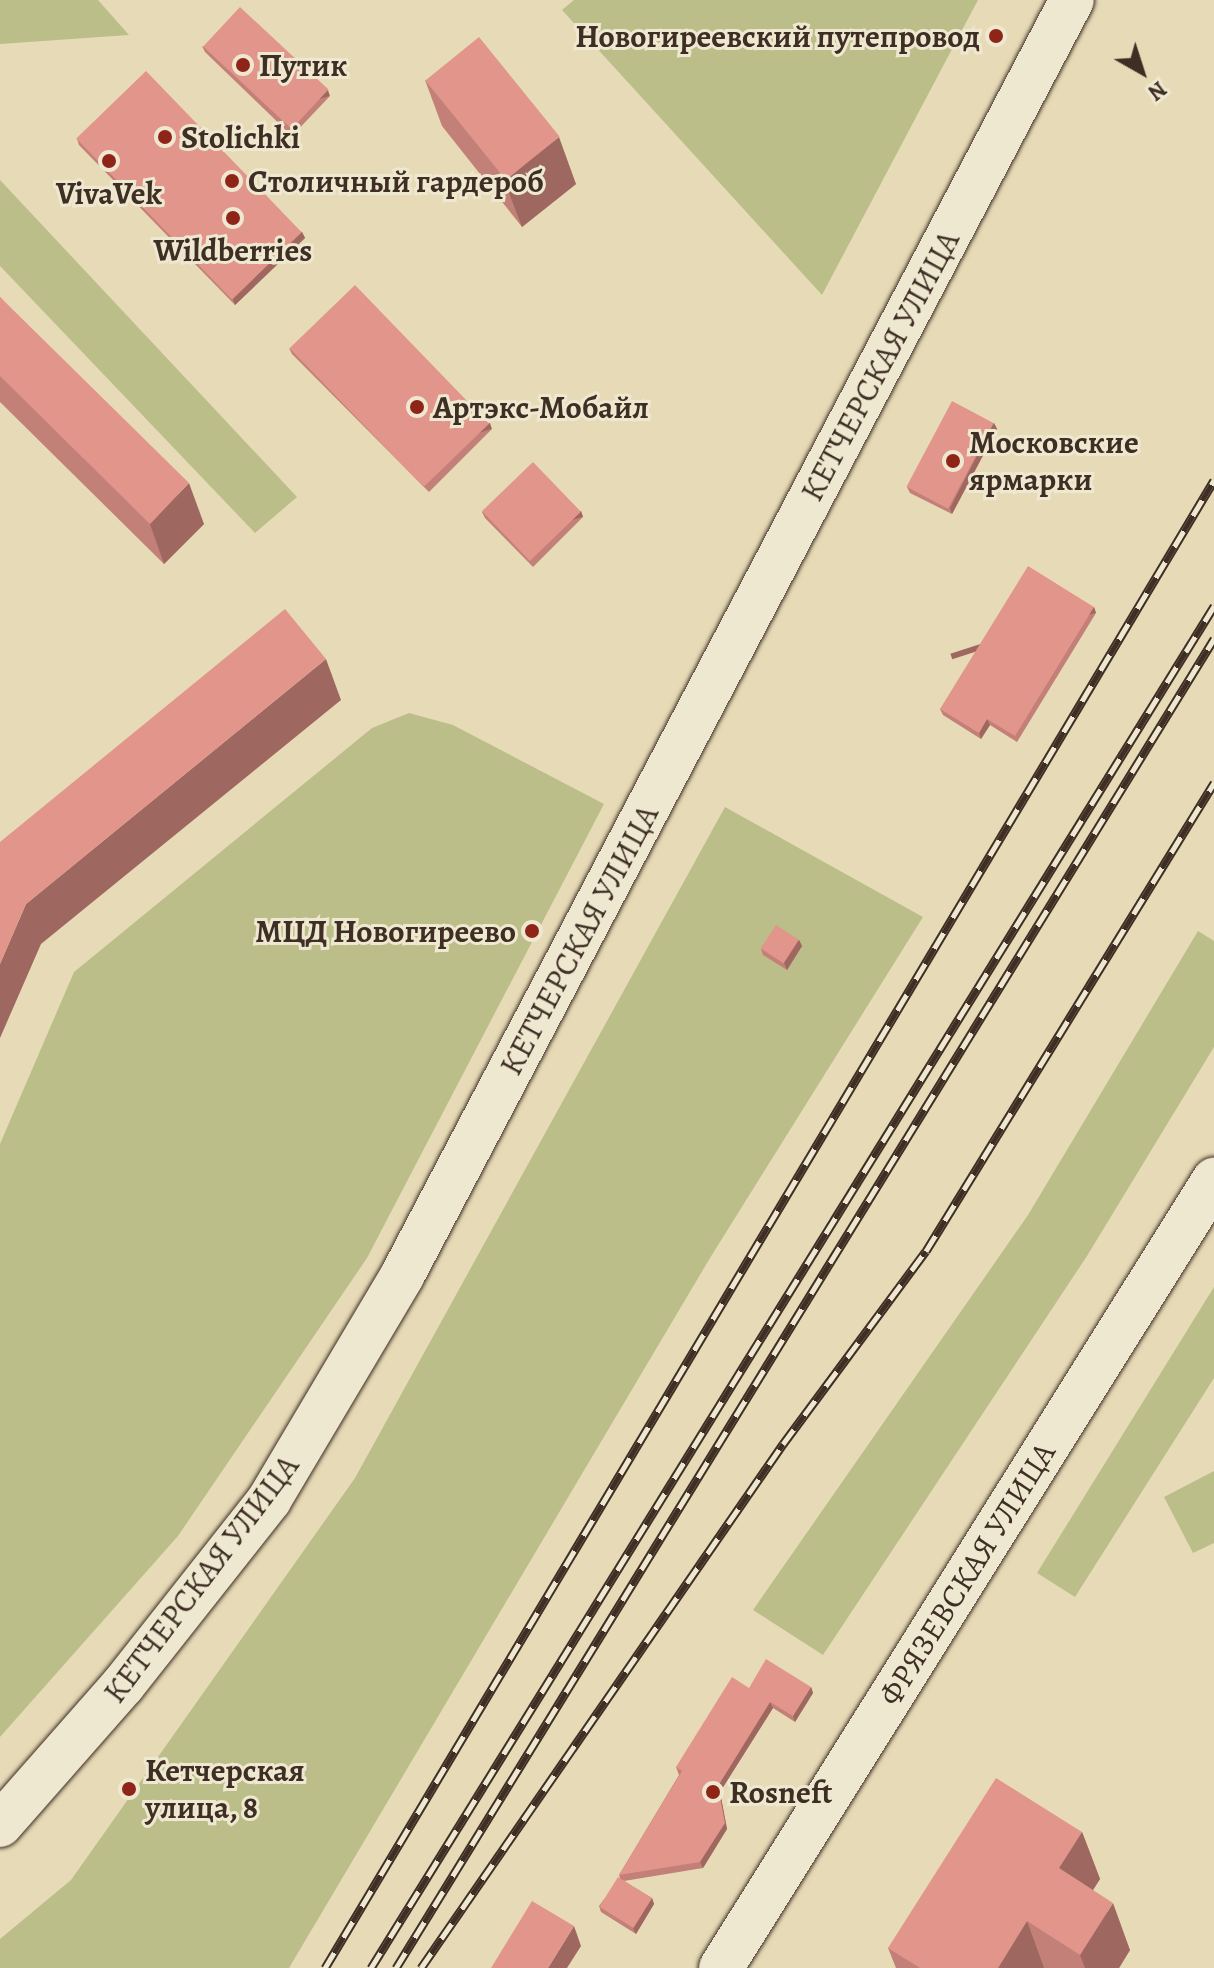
<!DOCTYPE html>
<meta charset="utf-8">
<style>
body{margin:0}
#map{position:relative;width:1214px;height:1968px;overflow:hidden;background:#e7dbb7;font-family:Alegreya,serif}
div>[style]{position:absolute}
.green>*{inset:0;background:#bcbe8a}
.roads{filter:drop-shadow(0 0 2px #3e2e24) drop-shadow(0 0 2px #3e2e24)}
.secondary>*{height:44px;margin:-22px;padding:0 22px;transform-origin:22px;border-radius:22px;background:#efe8d0}
.rail>*{height:9px;margin-top:-4.5px;transform-origin:0;background:repeating-linear-gradient(90deg,#efe8d0 0 18px,#3e2e24 0 36px);box-sizing:border-box;border-block:2px solid #3e2e24}
.wall>*{inset:0;background:#c28078}
.shaded-wall>*{inset:0;background:#9e6861;transform-origin:0 0}
.building>*{inset:0;background:#e2958b;transform-origin:0 0}
.dots>*{width:22px;height:22px;translate:-50% -50%;box-sizing:border-box;border:4px solid #efe8d0;border-radius:50%}
span{translate:-50% -50%;white-space:nowrap;text-align:center;line-height:1.15;-webkit-text-stroke:6px #efe8d0;paint-order:stroke}
.poi-label{font-size:32px;color:#3e2e24;font-weight:700}
.right{translate:-100% -50%;text-align:right}
.left{translate:0 -50%;text-align:left}
.street-label{font-size:32px;color:#3e2e24}
.north{position:absolute;left:1102px;top:32px;width:80px;height:80px;-webkit-text-stroke:6px #efe8d0;paint-order:stroke;rotate:141deg;font-size:22px;font-weight:700;line-height:32px;text-align:center;color:#3e2e24}
.north::after{content:'';display:block;margin:auto;width:28px;height:36px;background:#3e2e24;clip-path:polygon(50% 0,100% 100%,50% 72%,0 100%)}
</style>
<div id="map">
<div class="green">
<i style="clip-path:polygon(0 0,98px 0,129px 35px,0 44px)"></i>
<i style="clip-path:polygon(574px 0,978px 0,822px 295px,562px 10px)"></i>
<i style="clip-path:polygon(0 180px,297px 497px,255px 533px,0 266px)"></i>
<i style="clip-path:polygon(409px 713px,453px 725px,604px 804px,367px 1258px,178px 1536px,0 1737px,0 1144px,74px 972px,372px 728px)"></i>
<i style="clip-path:polygon(725px 807px,923px 917px,710px 1258px,289px 1968px,0 1968px,0 1939px,71px 1880px,355px 1478px)"></i>
<i style="clip-path:polygon(1198px 931px,1214px 941px,1214px 1047px,1087px 1256px,823px 1655px,753px 1610px,1028px 1215px)"></i>
<i style="clip-path:polygon(1214px 1287px,1214px 1378px,1075px 1597px,1037px 1573px)"></i>
<i style="clip-path:polygon(1214px 1471px,1214px 1543px,1193px 1553px,1164px 1497px)"></i>
</div>
<div class="roads">
<div class="secondary">
<i style="left:0;top:1825px;width:186px;rotate:-48.7deg"></i>
<i style="left:123px;top:1685px;width:236px;rotate:-51.7deg"></i>
<i style="left:269px;top:1500px;width:261px;rotate:-59.3deg"></i>
<i style="left:402px;top:1276px;width:1441px;rotate:-62.3deg"></i>
<i style="left:721px;top:1968px;width:930px;rotate:-57.97deg"></i>
</div>
</div>
<div class="rail">
<i style="left:325px;top:1968px;width:1733px;rotate:-59.14deg"></i>
<i style="left:371px;top:1968px;width:1602px;rotate:-58.24deg"></i>
<i style="left:396px;top:1968px;width:1561px;rotate:-58.39deg"></i>
<i style="left:421px;top:1968px;width:637px;rotate:-55.36deg"></i>
<i style="left:783px;top:1444px;width:240px;rotate:-53.5deg"></i>
<i style="left:926px;top:1251px;width:550px;rotate:-58.39deg"></i>
</div>
<div class="wall">
<i style="clip-path:polygon(202px 46px,330px 96px,292px 136px,205px 52px)"></i>
<i style="clip-path:polygon(425px 80px,576px 184px,522px 227px,442px 126px)"></i>
<i style="clip-path:polygon(77px 139px,302px 232px,305px 238px,235px 305px,79px 145px)"></i>
<i style="clip-path:polygon(0 297px,204px 524px,164px 564px,0 402px)"></i>
<i style="clip-path:polygon(289px 348px,492px 429px,429px 492px,292px 354px)"></i>
<i style="clip-path:polygon(994px 423px,997px 429px,952px 514px,910px 493px,907px 487px)"></i>
<i style="clip-path:polygon(581px 511px,583px 517px,533px 567px,485px 518px,482px 512px)"></i>
<i style="clip-path:polygon(1094px 607px,1096px 613px,1017px 742px,990px 725px,981px 739px,943px 715px,940px 709px)"></i>
<i style="clip-path:polygon(799px 940px,802px 946px,787px 970px,763px 955px,761px 949px)"></i>
<i style="clip-path:polygon(811px 1687px,813px 1693px,795px 1722px,773px 1708px,720px 1792px,727px 1829px,703px 1868px,624px 1881px,652px 1898px,654px 1904px,636px 1934px,601px 1912px,599px 1906px,620px 1878px,619px 1875px,679px 1775px,676px 1767px,749px 1688px)"></i>
<i style="clip-path:polygon(1082px 1832px,1100px 1879px,1093px 1890px,1130px 1950px,1119px 1968px,896px 1968px,888px 1948px)"></i>
</div>
<div class="shaded-wall">
<i style="left:328px;top:90px;width:6px;height:55px;rotate:72deg"></i>
<i style="clip-path:polygon(559px 137px,576px 184px,522px 227px,504px 180px)"></i>
<i style="clip-path:polygon(302px 232px,305px 238px,235px 305px,233px 299px)"></i>
<i style="left:490px;top:423px;width:6px;height:89px;rotate:72deg"></i>
<i style="clip-path:polygon(994px 423px,997px 429px,952px 514px,950px 508px)"></i>
<i style="clip-path:polygon(189px 483px,204px 524px,164px 564px,150px 524px)"></i>
<i style="left:581px;top:511px;width:6px;height:71px;rotate:72deg"></i>
<i style="left:1094px;top:607px;width:6px;height:151px;rotate:72deg"></i>
<i style="clip-path:polygon(326px 659px,341px 700px,41px 944px,0 1038px,0 964px,26px 904px)"></i>
<i style="clip-path:polygon(987px 719px,990px 725px,981px 739px,979px 733px)"></i>
<i style="clip-path:polygon(799px 940px,802px 946px,787px 970px,784px 963px)"></i>
<i style="clip-path:polygon(811px 1687px,813px 1693px,795px 1722px,793px 1716px)"></i>
<i style="clip-path:polygon(770px 1702px,773px 1708px,720px 1792px,727px 1829px,703px 1868px,700px 1862px,718px 1786px)"></i>
<i style="clip-path:polygon(1082px 1832px,1100px 1879px,1077px 1915px,1059px 1868px)"></i>
<i style="clip-path:polygon(652px 1898px,654px 1904px,636px 1934px,633px 1928px)"></i>
<i style="clip-path:polygon(1113px 1903px,1130px 1950px,1119px 1968px,1085px 1968px,1080px 1955px)"></i>
<i style="clip-path:polygon(1027px 1921px,1044px 1968px,998px 1968px)"></i>
<i style="clip-path:polygon(574px 1926px,581px 1946px,567px 1968px,548px 1968px)"></i>
</div>
<div class="building">
<i style="left:240px;top:7px;width:121px;height:54px;rotate:43deg"></i>
<i style="left:479px;top:37px;width:128px;height:69px;rotate:51deg"></i>
<i style="left:146px;top:71px;width:224px;height:97px;rotate:46deg"></i>
<i style="left:355px;top:285px;width:193px;height:91px;rotate:46deg"></i>
<i style="clip-path:polygon(0 297px,189px 483px,150px 524px,0 376px)"></i>
<i style="left:952px;top:401px;width:47px;height:97px;rotate:28deg"></i>
<i style="left:533px;top:462px;width:69px;height:71px;rotate:46deg"></i>
<i style="clip-path:polygon(1028px 566px,1094px 607px,1015px 736px,987px 719px,979px 733px,940px 709px)"></i>
<i style="clip-path:polygon(285px 609px,326px 659px,26px 904px,0 964px,0 842px)"></i>
<i style="left:776px;top:925px;width:27px;height:28px;rotate:33deg"></i>
<i style="clip-path:polygon(766px 1659px,811px 1687px,793px 1716px,770px 1702px,718px 1786px,725px 1823px,700px 1862px,619px 1875px,682px 1771px,676px 1767px,732px 1677px,749px 1688px)"></i>
<i style="clip-path:polygon(996px 1778px,1082px 1832px,1059px 1868px,1113px 1903px,1080px 1955px,1027px 1921px,998px 1968px,920px 1968px,888px 1948px)"></i>
<i style="left:618px;top:1877px;width:40px;height:35px;rotate:32deg"></i>
<i style="clip-path:polygon(532px 1901px,574px 1926px,548px 1968px,491px 1968px)"></i>
</div>
<div class="dots">
<i style="left:996px;top:36px;background:#8f2418"></i>
<i style="left:243px;top:65px;background:#8f2418"></i>
<i style="left:165px;top:137px;background:#8f2418"></i>
<i style="left:109px;top:161px;background:#8f2418"></i>
<i style="left:232px;top:181px;background:#8f2418"></i>
<i style="left:233px;top:218px;background:#8f2418"></i>
<i style="left:417px;top:407px;background:#8f2418"></i>
<i style="left:953px;top:461px;background:#8f2418"></i>
<i style="left:532px;top:931px;background:#8f2418"></i>
<i style="left:129px;top:1789px;background:#8f2418"></i>
<i style="left:713px;top:1792px;background:#8f2418"></i>
</div>
<div class="poi-label">
<span class="right" style="left:980px;top:36px">Новогиреевский путепровод</span>
<span class="left" style="left:259px;top:65px">Путик</span>
<span class="left" style="left:181px;top:137px">Stolichki</span>
<span class="left" style="left:248px;top:181px">Столичный гардероб</span>
<span style="left:109px;top:193px">VivaVek</span>
<span style="left:233px;top:250px">Wildberries</span>
<span class="left" style="left:433px;top:407px">Артэкс-Мобайл</span>
<span class="left" style="left:969px;top:461px">Московские<br>ярмарки</span>
<span class="right" style="left:516px;top:931px">МЦД Новогиреево</span>
<span class="left" style="left:145px;top:1789px">Кетчерская<br>улица, 8</span>
<span class="left" style="left:729px;top:1792px">Rosneft</span>
</div>
<div class="street-label">
<span style="left:880px;top:366px;rotate:-62deg">КЕТЧЕРСКАЯ УЛИЦА</span>
<span style="left:579px;top:940px;rotate:-62deg">КЕТЧЕРСКАЯ УЛИЦА</span>
<span style="left:967px;top:1574px;rotate:-58deg">ФРЯЗЕВСКАЯ УЛИЦА</span>
<span style="left:201px;top:1579px;rotate:-53deg">КЕТЧЕРСКАЯ УЛИЦА</span>
</div>
<div class="north">N</div>
</div>
